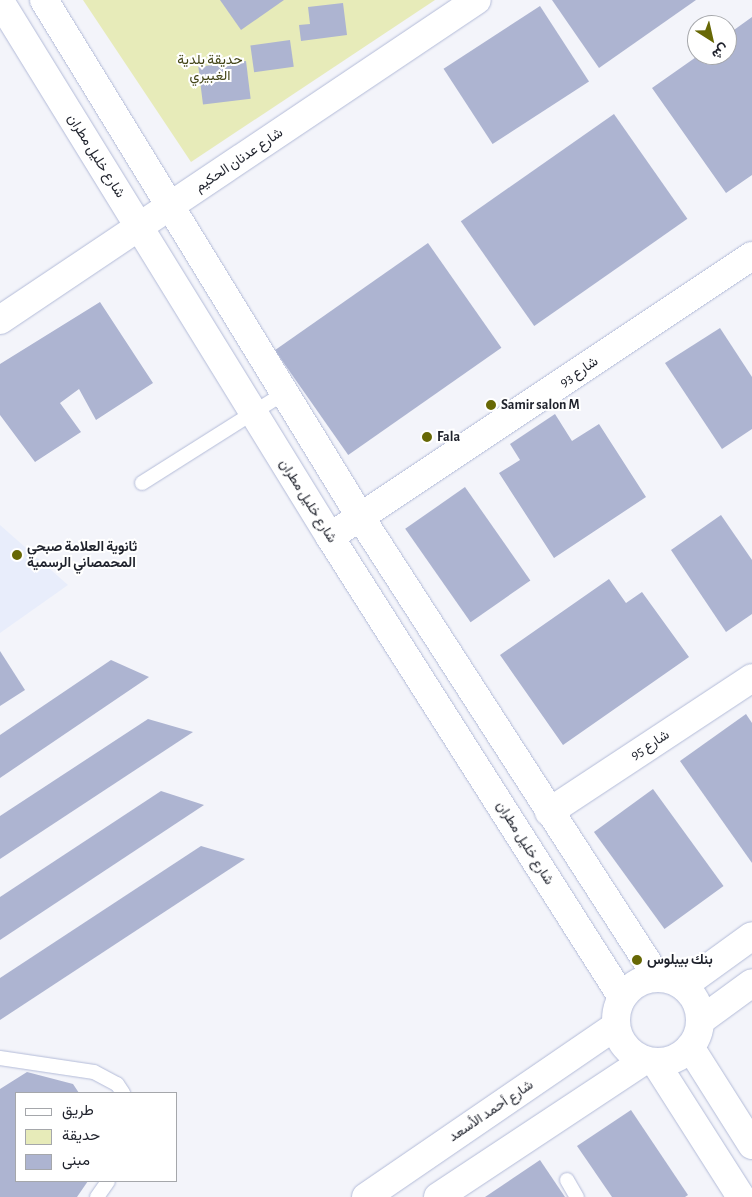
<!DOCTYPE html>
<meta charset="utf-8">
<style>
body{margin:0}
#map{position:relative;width:752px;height:1197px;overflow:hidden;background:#f3f4fa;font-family:"Alegreya Sans",Vazirmatn,sans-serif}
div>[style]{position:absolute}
.built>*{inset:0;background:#e8edfb}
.green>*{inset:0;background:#e7ebb9}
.building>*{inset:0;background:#adb4d1;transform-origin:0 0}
.roads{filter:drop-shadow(0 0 1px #b3bbd8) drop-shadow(0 0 1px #b3bbd8)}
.lane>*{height:14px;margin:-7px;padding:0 7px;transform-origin:7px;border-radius:7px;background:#fff}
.street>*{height:28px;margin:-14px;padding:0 14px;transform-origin:14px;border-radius:14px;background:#fff}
.secondary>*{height:28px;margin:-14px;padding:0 14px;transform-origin:14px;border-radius:14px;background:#fff}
.secondary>.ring{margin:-14px;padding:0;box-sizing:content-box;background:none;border:28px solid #fff;border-radius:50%}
.dots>*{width:14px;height:14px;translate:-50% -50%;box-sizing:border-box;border:2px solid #fff;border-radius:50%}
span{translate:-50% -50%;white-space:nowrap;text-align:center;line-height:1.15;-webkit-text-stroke:4px #fff;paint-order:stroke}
.park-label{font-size:14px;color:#434517}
.street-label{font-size:14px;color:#1f222c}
.poi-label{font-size:14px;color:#1f222c;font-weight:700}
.left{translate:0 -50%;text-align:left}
.legend{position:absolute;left:15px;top:1092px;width:162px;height:90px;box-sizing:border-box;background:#fff;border:1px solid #a5a7ab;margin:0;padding:6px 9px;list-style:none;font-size:15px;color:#1f222c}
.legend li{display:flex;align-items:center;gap:10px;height:25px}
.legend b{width:25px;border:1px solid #a5a7ab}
.north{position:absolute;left:687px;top:15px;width:50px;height:50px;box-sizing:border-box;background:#fff;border:1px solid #a5a7ab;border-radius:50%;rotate:145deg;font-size:14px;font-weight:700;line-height:20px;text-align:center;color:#1f222c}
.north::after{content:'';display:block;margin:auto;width:18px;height:22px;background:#676805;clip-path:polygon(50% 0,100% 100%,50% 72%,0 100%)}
</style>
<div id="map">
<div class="built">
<i style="clip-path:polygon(0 525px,68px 585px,0 633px)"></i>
</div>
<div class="green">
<i style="clip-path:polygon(83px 0,435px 0,191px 162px)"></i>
</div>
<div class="building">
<i style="clip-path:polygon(220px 0,284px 0,241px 30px)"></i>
<i style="clip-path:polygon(552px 0,696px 0,599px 68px)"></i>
<i style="clip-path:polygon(343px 3px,347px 35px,301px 41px,299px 25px,310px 24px,308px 7px)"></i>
<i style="left:540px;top:6px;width:90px;height:115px;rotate:57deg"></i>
<i style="clip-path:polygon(752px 17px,752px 175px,726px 193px,652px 88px,699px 55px,727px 55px,727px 35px)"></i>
<i style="left:290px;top:40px;width:27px;height:40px;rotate:82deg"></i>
<i style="left:246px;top:61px;width:38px;height:48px;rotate:83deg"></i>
<i style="left:614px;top:114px;width:128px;height:187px;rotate:55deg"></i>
<i style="left:428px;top:243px;width:128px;height:187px;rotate:55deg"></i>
<i style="clip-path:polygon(100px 302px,153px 383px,96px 420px,79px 389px,60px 403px,81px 432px,35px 462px,0 415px,0 364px)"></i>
<i style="clip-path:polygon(720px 328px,752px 377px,752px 429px,722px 449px,665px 363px)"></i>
<i style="clip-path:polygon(555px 414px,572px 441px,599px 424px,646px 497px,554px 558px,499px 473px,520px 460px,510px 444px)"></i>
<i style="left:465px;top:487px;width:114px;height:73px;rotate:55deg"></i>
<i style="clip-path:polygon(721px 515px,752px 560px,752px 614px,726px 632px,671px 550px)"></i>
<i style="clip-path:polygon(609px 579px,626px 603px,642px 592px,689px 657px,563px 745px,500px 655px)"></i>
<i style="clip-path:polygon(0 651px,25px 690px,0 706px)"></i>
<i style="clip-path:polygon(111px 660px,149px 677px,0 778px,0 735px)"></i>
<i style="clip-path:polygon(746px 714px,752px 723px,752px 863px,680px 761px)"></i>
<i style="clip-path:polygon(148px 719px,193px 732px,0 859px,0 816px)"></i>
<i style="left:653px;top:789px;width:120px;height:73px;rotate:54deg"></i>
<i style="clip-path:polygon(161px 791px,204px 805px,0 940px,0 897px)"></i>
<i style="clip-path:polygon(201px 846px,245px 859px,0 1020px,0 978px)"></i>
<i style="clip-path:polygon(27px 1072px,73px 1084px,79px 1093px,16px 1093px,16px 1181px,88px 1181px,77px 1197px,0 1197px,0 1089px)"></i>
<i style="clip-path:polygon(631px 1110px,688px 1195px,685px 1197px,612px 1197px,577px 1146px)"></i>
<i style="clip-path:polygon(540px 1160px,565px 1197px,485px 1197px)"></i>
</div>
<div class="roads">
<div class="lane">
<i style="left:142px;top:483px;width:170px;rotate:-32.3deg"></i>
<i style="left:0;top:1058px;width:95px;rotate:8.5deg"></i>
<i style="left:94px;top:1072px;width:26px;rotate:28deg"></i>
<i style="left:117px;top:1084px;width:11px;rotate:56deg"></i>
<i style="left:567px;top:1180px;width:20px;rotate:60deg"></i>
<i style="left:97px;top:1197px;width:19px;rotate:-55deg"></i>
</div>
<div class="street">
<i style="left:330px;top:537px;width:507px;rotate:-33.66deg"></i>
<i style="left:549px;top:812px;width:243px;rotate:-33.4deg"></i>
</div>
<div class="secondary">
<i style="left:44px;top:0;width:607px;rotate:58.53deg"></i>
<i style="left:361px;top:518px;width:546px;rotate:57.18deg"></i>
<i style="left:0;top:1px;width:629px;rotate:58.38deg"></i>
<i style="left:330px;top:537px;width:545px;rotate:57.59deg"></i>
<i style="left:0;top:320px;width:574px;rotate:-33.86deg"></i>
<i class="ring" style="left:616px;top:978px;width:56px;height:56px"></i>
<i style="left:683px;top:986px;width:85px;rotate:-35.9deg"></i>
<i style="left:700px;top:1021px;width:64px;rotate:-36.2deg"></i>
<i style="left:690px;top:1047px;width:116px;rotate:57.7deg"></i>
<i style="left:655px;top:1062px;width:160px;rotate:57.5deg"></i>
<i style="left:366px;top:1197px;width:303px;rotate:-34.4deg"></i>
<i style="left:438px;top:1197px;width:248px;rotate:-33.5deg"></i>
</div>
</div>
<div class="dots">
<i style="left:491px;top:405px;background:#676805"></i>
<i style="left:427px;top:437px;background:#676805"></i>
<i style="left:17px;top:555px;background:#676805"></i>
<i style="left:637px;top:960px;background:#676805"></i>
</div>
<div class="park-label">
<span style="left:210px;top:68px">حديقة بلدية<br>الغبيري</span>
</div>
<div class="street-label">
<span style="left:96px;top:156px;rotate:58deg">شارع خليل مطران</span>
<span style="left:239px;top:160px;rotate:-34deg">شارع عدنان الحكيم</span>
<span style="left:579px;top:372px;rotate:-34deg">شارع 93</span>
<span style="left:308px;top:501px;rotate:58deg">شارع خليل مطران</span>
<span style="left:650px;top:745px;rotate:-33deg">شارع 95</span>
<span style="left:525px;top:843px;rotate:58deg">شارع خليل مطران</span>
<span style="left:491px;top:1111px;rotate:-34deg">شارع أحمد الأسعد</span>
</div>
<div class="poi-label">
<span class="left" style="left:501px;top:405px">Samir salon M</span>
<span class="left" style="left:437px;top:437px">Fala</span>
<span class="left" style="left:27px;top:555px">ثانوية العلامة صبحي<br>المحمصاني الرسمية</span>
<span class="left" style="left:647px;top:960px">بنك بيبلوس</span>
</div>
<ul class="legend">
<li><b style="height:6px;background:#fff"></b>طريق</li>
<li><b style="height:14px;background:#e7ebb9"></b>حديقة</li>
<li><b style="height:14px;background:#adb4d1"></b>مبنى</li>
</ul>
<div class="north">ش</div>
</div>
